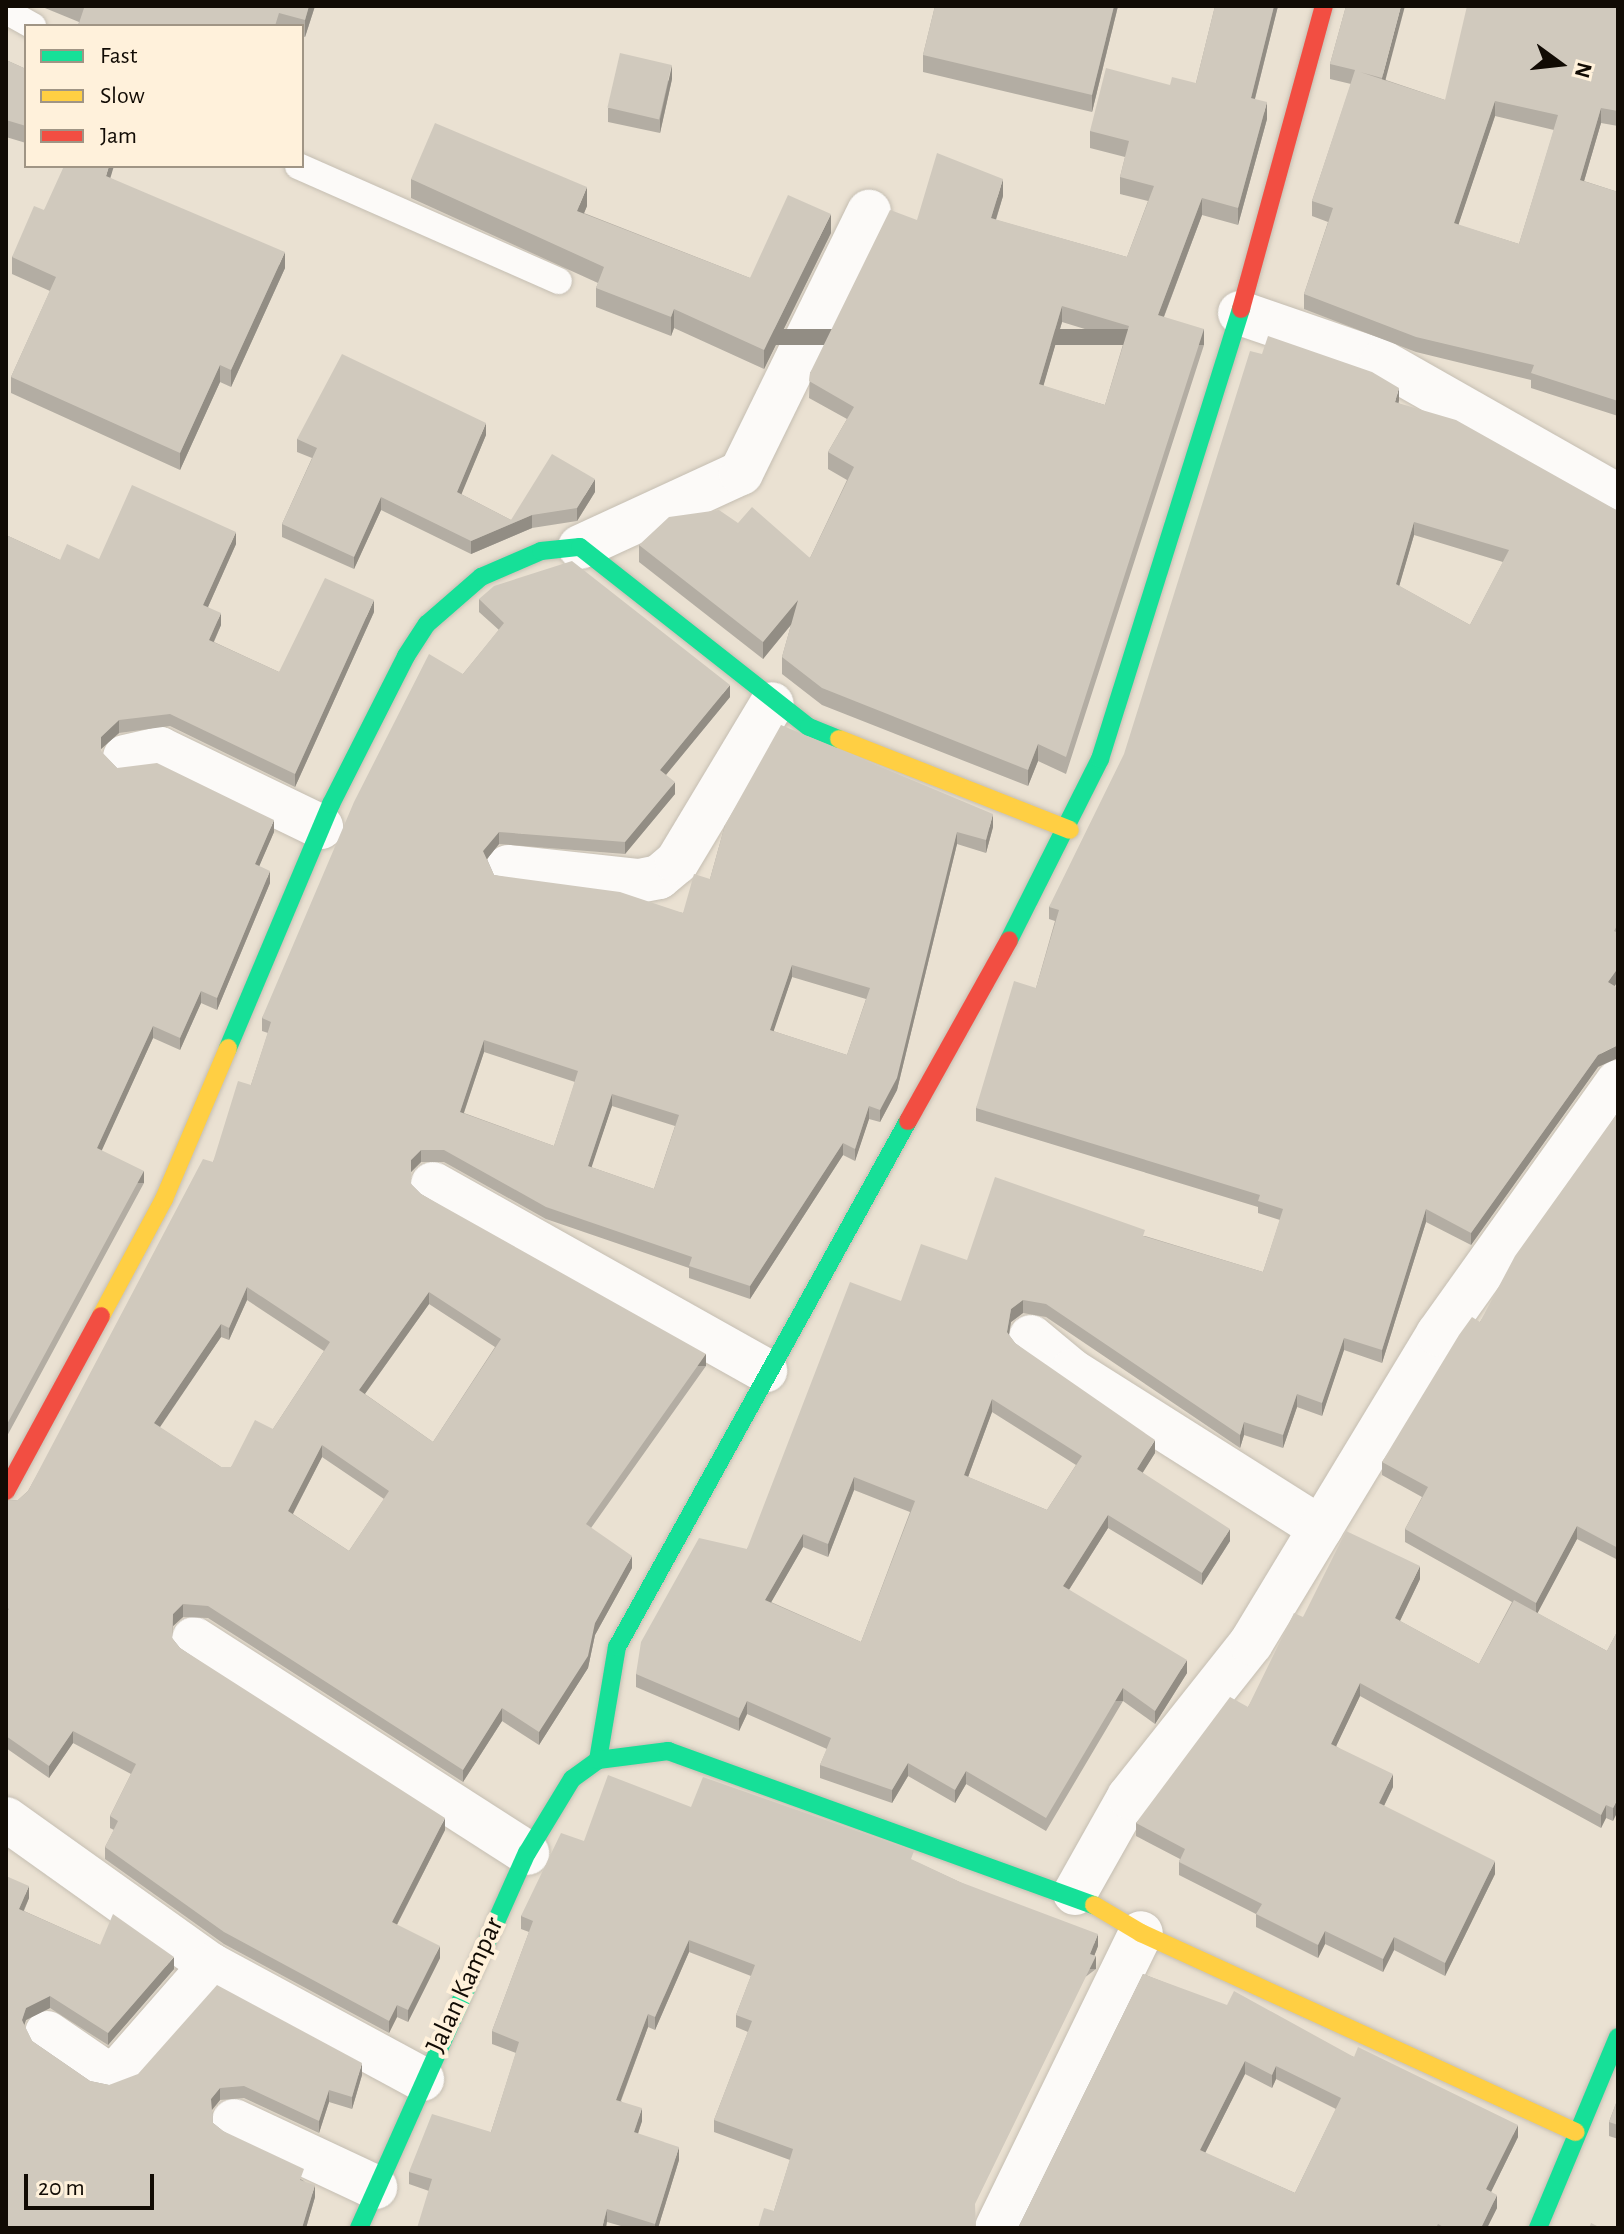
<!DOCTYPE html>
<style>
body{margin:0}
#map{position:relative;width:1624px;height:2234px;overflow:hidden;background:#eae1d2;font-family:"Alegreya Sans",sans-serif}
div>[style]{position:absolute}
.roads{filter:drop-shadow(0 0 2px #c5beb2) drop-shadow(0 0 2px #c5beb2)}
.lane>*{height:26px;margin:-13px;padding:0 13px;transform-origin:13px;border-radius:13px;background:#fcfaf8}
.street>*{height:44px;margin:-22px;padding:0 22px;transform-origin:22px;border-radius:22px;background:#fcfaf8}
.fast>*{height:18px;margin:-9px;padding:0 9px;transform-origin:9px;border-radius:9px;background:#16e098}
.slow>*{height:18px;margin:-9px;padding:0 9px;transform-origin:9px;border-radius:9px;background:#ffcf43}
.jam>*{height:18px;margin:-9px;padding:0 9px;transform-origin:9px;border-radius:9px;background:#f24e42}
.wall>*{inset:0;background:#b3ada3}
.shaded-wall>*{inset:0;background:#928d84;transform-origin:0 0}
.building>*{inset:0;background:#d0c9bd;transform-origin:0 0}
span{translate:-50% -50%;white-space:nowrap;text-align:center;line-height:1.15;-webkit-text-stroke:8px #fff1db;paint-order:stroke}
.street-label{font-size:28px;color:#110b04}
.frame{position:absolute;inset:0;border:8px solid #110b04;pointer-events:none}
.legend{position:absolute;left:24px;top:24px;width:280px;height:144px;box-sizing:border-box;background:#fff1db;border:2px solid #a09585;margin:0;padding:10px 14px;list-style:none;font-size:24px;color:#110b04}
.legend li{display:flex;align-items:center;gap:16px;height:40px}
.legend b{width:40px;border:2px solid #a09585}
.north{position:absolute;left:1520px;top:24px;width:80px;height:80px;-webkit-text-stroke:6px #fff1db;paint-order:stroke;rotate:105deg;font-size:22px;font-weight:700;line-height:32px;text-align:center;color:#110b04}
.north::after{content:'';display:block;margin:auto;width:28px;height:36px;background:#110b04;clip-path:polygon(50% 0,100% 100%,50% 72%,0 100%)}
.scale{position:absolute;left:24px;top:2174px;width:130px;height:36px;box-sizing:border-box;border:4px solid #110b04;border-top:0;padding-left:10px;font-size:24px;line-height:28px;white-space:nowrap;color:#110b04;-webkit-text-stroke:6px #fff1db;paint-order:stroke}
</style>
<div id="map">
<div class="roads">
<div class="lane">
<i style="left:6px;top:11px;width:31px;rotate:29deg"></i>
<i style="left:298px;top:166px;width:285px;rotate:23.8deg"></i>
</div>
<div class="street">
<i style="left:1240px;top:313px;width:150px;rotate:19deg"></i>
<i style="left:1382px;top:362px;width:271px;rotate:29.6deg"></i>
<i style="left:580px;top:547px;width:177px;rotate:-24.7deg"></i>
<i style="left:741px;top:473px;width:291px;rotate:-63.9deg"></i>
<i style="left:125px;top:757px;width:36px;rotate:-13deg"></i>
<i style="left:160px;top:749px;width:179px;rotate:25.8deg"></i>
<i style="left:508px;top:867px;width:132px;rotate:6.1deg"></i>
<i style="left:639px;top:881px;width:20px;rotate:-11deg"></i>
<i style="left:659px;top:877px;width:23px;rotate:-40deg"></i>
<i style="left:677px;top:862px;width:184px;rotate:-59deg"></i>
<i style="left:433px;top:1184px;width:381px;rotate:29.3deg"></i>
<i style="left:1031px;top:1337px;width:53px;rotate:39.7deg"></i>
<i style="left:1072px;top:1371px;width:294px;rotate:32.3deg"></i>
<i style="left:194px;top:1639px;width:396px;rotate:32.7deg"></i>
<i style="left:6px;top:1819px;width:252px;rotate:35.5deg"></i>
<i style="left:211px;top:1965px;width:240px;rotate:28.4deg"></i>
<i style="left:1075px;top:1893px;width:110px;rotate:-60.6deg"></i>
<i style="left:1129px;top:1797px;width:196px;rotate:-51.6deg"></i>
<i style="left:1251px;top:1643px;width:361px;rotate:-58.8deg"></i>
<i style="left:1438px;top:1334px;width:310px;rotate:-54.5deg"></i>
<i style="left:47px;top:2033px;width:69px;rotate:34.4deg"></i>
<i style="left:104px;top:2072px;width:16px;rotate:-11deg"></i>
<i style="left:120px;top:2069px;width:138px;rotate:-48.8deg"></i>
<i style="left:234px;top:2121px;width:156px;rotate:25.1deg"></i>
<i style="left:997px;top:2228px;width:328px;rotate:-64deg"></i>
</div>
<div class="fast">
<i style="left:1009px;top:940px;width:203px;rotate:-63.3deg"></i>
<i style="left:1100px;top:759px;width:472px;rotate:-72.6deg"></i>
<i style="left:228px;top:1048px;width:265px;rotate:-67.1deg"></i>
<i style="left:331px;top:804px;width:166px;rotate:-63.1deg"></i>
<i style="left:406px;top:656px;width:38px;rotate:-57deg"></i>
<i style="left:427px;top:624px;width:72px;rotate:-41deg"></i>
<i style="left:481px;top:577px;width:65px;rotate:-23.4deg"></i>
<i style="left:541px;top:551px;width:39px;rotate:-6deg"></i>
<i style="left:580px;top:547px;width:291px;rotate:38.2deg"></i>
<i style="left:809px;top:727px;width:32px;rotate:22deg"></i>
<i style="left:598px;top:1760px;width:115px;rotate:-80.5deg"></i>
<i style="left:617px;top:1647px;width:601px;rotate:-61.05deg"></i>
<i style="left:359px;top:2228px;width:411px;rotate:-65.9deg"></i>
<i style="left:527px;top:1853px;width:87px;rotate:-58.7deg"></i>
<i style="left:572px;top:1779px;width:32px;rotate:-36deg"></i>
<i style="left:598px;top:1760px;width:71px;rotate:-7.3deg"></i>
<i style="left:668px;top:1751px;width:453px;rotate:19.9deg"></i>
<i style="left:1538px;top:2228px;width:207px;rotate:-67.3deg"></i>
</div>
<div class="slow">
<i style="left:839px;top:739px;width:248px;rotate:21.5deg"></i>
<i style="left:101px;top:1316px;width:133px;rotate:-61.7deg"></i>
<i style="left:164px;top:1199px;width:164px;rotate:-67deg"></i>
<i style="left:1094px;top:1905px;width:55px;rotate:30.8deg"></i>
<i style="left:1141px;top:1933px;width:478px;rotate:24.6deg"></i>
</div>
<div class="jam">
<i style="left:1241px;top:309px;width:314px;rotate:-74.7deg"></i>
<i style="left:908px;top:1121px;width:207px;rotate:-60.8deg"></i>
<i style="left:6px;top:1491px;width:199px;rotate:-61.5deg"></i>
</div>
</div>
<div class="wall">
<i style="clip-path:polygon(40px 6px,315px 6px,305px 37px,302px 36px,302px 26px,78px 26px,79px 22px)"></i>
<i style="clip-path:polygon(935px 6px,1118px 6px,1092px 112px,923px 72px,923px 55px)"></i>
<i style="clip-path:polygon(evenodd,1215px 6px,1278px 6px,1255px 99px,1267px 119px,1238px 225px,1202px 215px,1164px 317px,1204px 345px,1066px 774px,1038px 761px,1028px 786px,822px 705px,782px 674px,782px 657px,791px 625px,763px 659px,639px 562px,639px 545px,738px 523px,810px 558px,847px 480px,828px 469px,828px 452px,847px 419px,809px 398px,810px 373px,917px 220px,1003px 196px,996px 220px,1127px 257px,1148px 201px,1120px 194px,1120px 177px,1125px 157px,1090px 148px,1090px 131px,1170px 85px,1196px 83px,1215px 6px,1062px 322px,1124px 341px,1105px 405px,1043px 386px,1062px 322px)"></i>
<i style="clip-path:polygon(evenodd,1346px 6px,1386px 80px,1445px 100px,1618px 6px,1618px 126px,1601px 123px,1584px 181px,1618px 192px,1618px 416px,1531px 388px,1531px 380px,1416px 352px,1304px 309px,1304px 294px,1328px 222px,1312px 216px,1312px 201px,1351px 84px,1330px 79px,1330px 64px,1346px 6px,1495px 116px,1554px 130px,1519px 244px,1458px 225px,1495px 116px)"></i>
<i style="clip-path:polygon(6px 60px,26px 69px,26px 143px,6px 137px)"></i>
<i style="clip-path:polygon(672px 79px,660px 133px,608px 122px,608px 108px)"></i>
<i style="clip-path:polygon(110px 178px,285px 268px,231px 387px,220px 382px,180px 470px,11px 393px,11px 377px,50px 291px,12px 274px,12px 257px,44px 210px)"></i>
<i style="clip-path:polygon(411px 179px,587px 206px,584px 213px,750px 278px,831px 233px,764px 369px,674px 328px,671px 336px,596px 307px,596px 288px,598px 283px,411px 198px)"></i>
<i style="clip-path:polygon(evenodd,1399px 401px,1398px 403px,1618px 511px,1618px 981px,1615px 986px,1598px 1067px,1471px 1245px,1426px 1222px,1382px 1363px,1344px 1350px,1322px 1416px,1297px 1407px,1283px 1448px,1244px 1435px,1240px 1448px,1046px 1317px,1023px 1313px,1011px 1322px,1009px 1335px,1015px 1343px,1155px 1453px,1142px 1473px,1230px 1541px,1202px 1585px,1108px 1528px,1069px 1590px,1187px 1673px,1155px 1724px,1123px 1701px,1046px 1831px,966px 1784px,955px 1803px,908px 1776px,892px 1803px,820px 1778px,820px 1765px,827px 1749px,747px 1714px,739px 1731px,636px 1687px,636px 1674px,747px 1549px,901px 1301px,967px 1260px,1145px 1236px,1263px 1272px,1280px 1220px,1258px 1213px,1258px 1207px,976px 1121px,976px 1108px,1036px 988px,1055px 921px,1049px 919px,1049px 907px,1399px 401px,1414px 535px,1503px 562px,1470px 625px,1399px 586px,1414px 535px,1399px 401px,992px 1412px,1076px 1465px,1047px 1510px,968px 1477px,992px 1412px,1399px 401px,854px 1490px,910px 1512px,861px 1642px,771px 1602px,803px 1547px,828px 1557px,854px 1490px)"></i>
<i style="clip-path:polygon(486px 435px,461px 494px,511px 520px,595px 492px,577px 521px,532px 528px,471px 554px,381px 510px,354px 569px,282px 537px,282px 524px,312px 458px,297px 452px,297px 439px)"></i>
<i style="clip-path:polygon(6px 535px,60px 560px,99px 559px,236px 544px,208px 607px,221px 625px,214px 642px,279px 672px,374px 612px,295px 787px,170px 726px,119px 733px,101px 749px,101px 752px,117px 768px,274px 832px,259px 866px,270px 883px,217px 1010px,201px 1003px,180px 1050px,153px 1038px,101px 1151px,144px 1183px,6px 1438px)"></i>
<i style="clip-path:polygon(evenodd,479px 599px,730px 697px,666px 775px,675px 794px,625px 854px,499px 844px,487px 859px,494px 875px,683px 913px,710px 879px,725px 825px,993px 827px,986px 853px,957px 844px,897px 1090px,880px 1122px,869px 1119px,855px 1161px,843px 1155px,750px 1299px,689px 1278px,689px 1268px,546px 1219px,444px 1162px,421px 1162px,411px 1172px,411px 1184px,421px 1194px,706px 1366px,591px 1528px,632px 1568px,595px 1635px,588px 1668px,539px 1745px,502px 1721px,463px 1782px,208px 1618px,183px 1617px,173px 1626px,172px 1638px,180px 1648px,445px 1830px,397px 1925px,440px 1958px,408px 2022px,397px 2017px,389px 2033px,224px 1944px,105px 1859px,105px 1847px,114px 1830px,110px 1828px,110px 1816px,131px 1774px,73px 1743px,49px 1778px,6px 1748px,6px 1501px,18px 1500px,28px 1491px,213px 1162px,251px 1085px,268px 1033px,262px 1031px,262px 1018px,463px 674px,499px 630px,479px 612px,479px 599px,792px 977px,866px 999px,847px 1055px,773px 1031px,792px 977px,479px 599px,484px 1052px,575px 1082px,554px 1146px,464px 1113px,484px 1052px,479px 599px,612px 1106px,675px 1126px,654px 1189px,591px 1167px,612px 1106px,479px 599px,247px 1300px,324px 1351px,273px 1429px,231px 1467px,221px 1467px,159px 1427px,221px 1337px,229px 1340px,247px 1300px,479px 599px,429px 1304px,495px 1347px,433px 1442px,365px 1394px,429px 1304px,479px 599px,322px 1457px,384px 1499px,349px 1551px,293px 1514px,322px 1457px)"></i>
<i style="clip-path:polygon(1618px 1112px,1618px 1560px,1577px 1539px,1537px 1613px,1607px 1651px,1618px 1630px,1613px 1821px,1606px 1818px,1601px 1828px,1360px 1696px,1336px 1746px,1393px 1787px,1384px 1806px,1495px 1874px,1445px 1976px,1394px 1950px,1383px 1972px,1325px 1944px,1318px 1958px,1256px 1927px,1256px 1914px,1179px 1875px,1179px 1862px,1180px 1859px,1136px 1836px,1136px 1823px,1248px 1707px,1303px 1617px,1420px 1579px,1400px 1621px,1479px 1664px,1512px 1602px,1405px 1542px,1405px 1529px,1422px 1497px,1382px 1475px,1382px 1462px,1480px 1322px)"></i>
<i style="clip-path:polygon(691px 1807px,914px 1861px,1098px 1946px,1094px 1956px,1096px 1969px,774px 2211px,790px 2160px,714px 2132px,714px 2120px,748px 2032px,736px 2027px,736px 2015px,751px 1976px,689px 1952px,655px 2030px,648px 2027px,621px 2101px,642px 2121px,638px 2134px,679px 2160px,658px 2228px,628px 2228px,607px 2222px,429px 2191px,409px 2184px,409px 2172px,491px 2132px,516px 2053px,492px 2044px,492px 2031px,529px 1932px,521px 1929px,521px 1916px,584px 1841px)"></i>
<i style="clip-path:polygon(6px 1876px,29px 1898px,24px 1911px,100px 1945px,174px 1969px,108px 2045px,50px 2008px,26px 2020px,24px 2025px,32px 2041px,90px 2081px,109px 2085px,362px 2075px,352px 2109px,329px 2102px,319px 2133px,244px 2098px,220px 2100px,212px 2110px,213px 2123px,223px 2131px,304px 2181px,315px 2197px,306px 2228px,6px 2228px)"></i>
<i style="clip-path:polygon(evenodd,1143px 1974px,1354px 2057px,1518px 2137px,1491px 2192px,1497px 2208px,1487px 2228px,1018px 2228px,1143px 1974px,1245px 2074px,1272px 2088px,1276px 2079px,1336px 2109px,1295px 2193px,1205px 2153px,1245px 2074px)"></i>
<i style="clip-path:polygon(1618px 2098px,1618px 2139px,1609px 2136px,1609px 2122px)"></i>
</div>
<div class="shaded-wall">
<i style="clip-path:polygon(309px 6px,315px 6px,305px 37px,305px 20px)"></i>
<i style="clip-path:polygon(1114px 6px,1118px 6px,1092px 112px,1092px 95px)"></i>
<i style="clip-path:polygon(1274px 6px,1278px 6px,1251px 114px,1251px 98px)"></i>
<i style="clip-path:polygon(1401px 6px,1405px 6px,1382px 93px,1382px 78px)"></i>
<i style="clip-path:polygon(672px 65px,672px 79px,660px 133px,660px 119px)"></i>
<i style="clip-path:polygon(1495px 101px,1495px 116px,1454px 238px,1454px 223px)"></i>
<i style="clip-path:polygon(1267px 102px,1267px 119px,1238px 225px,1238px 208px)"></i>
<i style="clip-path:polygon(1601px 108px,1601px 123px,1580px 195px,1580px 180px)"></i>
<i style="clip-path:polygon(109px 166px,114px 166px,106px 192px,106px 176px)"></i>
<i style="clip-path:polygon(1003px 179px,1003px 196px,991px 235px,991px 218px)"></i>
<i style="clip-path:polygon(587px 187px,587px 206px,577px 230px,577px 211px)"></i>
<i style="clip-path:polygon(1202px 198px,1202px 215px,1158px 332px,1158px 315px)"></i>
<i style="clip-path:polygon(831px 214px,831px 233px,764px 369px,764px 350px)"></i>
<i style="clip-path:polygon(285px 252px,285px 268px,231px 387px,231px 370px)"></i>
<i style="clip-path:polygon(1062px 306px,1062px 322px,1039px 401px,1039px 384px)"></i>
<i style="clip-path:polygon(674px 309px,674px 328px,671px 336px,671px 317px)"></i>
<i style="left:1204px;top:329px;width:16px;height:450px;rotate:90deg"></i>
<i style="clip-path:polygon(220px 365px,220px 382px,180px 470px,180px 453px)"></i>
<i style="clip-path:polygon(1399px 388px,1399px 401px,1395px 415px,1395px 402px)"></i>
<i style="clip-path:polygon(486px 423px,486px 435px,457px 505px,457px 492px)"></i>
<i style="clip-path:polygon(595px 479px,595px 492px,577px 521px,577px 508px)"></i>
<i style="clip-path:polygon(381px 497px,381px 510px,354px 569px,354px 557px)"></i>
<i style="clip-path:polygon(532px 515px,532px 528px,471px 554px,471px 541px)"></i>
<i style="clip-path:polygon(1414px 522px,1414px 535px,1396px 597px,1396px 584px)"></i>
<i style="clip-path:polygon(236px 532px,236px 544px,203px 618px,203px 605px)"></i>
<i style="clip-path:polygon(374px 600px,374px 612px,295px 787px,295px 774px)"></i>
<i style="clip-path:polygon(798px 600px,798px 616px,763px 659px,763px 642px)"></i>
<i style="clip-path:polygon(221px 613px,221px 625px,209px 652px,209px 640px)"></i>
<i style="clip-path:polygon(730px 685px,730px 697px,660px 782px,660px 770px)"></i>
<i style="clip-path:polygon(119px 720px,119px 733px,101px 749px,101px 737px)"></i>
<i style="clip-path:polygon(1038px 744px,1038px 761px,1028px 786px,1028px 770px)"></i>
<i style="clip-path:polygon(675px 782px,675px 794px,625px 854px,625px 842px)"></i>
<i style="clip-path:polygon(993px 814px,993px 827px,986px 853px,986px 840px)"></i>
<i style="clip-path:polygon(274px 820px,274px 832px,255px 876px,255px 864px)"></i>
<i style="clip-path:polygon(499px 832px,499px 844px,483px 864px,483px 851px)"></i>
<i style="clip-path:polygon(957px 832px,957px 844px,897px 1090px,880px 1122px,880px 1110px)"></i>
<i style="clip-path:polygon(270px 871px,270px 883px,217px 1010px,217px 998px)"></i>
<i style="clip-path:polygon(792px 965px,792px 977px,770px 1042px,770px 1030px)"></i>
<i style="clip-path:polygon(1618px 968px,1618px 981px,1608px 995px,1608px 982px)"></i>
<i style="clip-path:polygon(201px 991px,201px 1003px,180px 1050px,180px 1038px)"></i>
<i style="clip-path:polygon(153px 1026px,153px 1038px,97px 1161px,97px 1148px)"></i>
<i style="clip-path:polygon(484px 1040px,484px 1052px,460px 1124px,460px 1112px)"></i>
<i style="clip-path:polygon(1618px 1045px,1618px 1058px,1598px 1067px,1471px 1245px,1471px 1233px,1598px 1055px)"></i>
<i style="clip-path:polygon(612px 1094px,612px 1106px,588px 1178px,588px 1166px)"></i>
<i style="clip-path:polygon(869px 1106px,869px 1119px,855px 1161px,855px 1149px)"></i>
<i style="clip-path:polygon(843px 1143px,843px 1155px,750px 1299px,750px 1286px)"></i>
<i style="clip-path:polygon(421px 1150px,421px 1162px,411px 1172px,411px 1160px)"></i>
<i style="left:144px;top:1171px;width:12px;height:290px;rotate:90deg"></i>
<i style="clip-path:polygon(1426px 1209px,1426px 1222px,1382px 1363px,1382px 1350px)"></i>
<i style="clip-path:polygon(247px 1287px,247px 1300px,229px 1340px,229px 1328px)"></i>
<i style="clip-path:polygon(429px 1292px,429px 1304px,359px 1402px,359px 1390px)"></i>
<i style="clip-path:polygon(1023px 1300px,1023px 1313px,1011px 1322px,1007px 1345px,1007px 1332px,1011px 1309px)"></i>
<i style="clip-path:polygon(221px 1324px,221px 1337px,154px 1436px,154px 1423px)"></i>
<i style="clip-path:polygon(1344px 1338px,1344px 1350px,1322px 1416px,1322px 1403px)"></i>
<i style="left:706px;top:1354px;width:12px;height:208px;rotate:90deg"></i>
<i style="clip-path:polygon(1297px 1394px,1297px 1407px,1283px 1448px,1283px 1435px)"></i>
<i style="clip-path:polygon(992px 1399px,992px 1412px,964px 1488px,964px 1475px)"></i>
<i style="clip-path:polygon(1244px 1422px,1244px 1435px,1240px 1448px,1240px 1435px)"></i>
<i style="clip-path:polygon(1155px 1440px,1155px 1453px,1137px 1482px,1137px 1469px)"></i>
<i style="clip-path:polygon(322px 1445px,322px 1457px,288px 1523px,288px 1511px)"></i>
<i style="clip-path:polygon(854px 1477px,854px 1490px,828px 1557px,828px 1544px)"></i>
<i style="clip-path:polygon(1108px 1515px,1108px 1528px,1063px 1599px,1063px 1586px)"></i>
<i style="clip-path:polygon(1577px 1526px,1577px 1539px,1536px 1616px,1536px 1603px)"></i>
<i style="clip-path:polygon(1230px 1529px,1230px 1541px,1202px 1585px,1202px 1573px)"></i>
<i style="clip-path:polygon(803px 1534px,803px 1547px,765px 1613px,765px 1600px)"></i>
<i style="clip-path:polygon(632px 1556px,632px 1568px,595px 1635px,588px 1668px,539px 1745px,539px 1732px,595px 1623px)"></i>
<i style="clip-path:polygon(1420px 1566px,1420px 1579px,1395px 1631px,1395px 1618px)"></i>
<i style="clip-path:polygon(183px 1604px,183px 1617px,173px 1626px,173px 1614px)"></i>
<i style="clip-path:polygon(1187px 1660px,1187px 1673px,1155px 1724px,1155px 1711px)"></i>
<i style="clip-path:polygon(1360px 1683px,1360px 1696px,1331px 1757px,1331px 1744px)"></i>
<i style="left:1123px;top:1688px;width:13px;height:151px;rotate:90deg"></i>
<i style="clip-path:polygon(747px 1701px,747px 1714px,739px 1731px,739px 1718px)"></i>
<i style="clip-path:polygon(502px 1708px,502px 1721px,463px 1782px,463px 1770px)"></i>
<i style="clip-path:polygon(73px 1731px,73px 1743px,49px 1778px,49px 1766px)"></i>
<i style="clip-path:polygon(908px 1763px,908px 1776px,892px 1803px,892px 1790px)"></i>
<i style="clip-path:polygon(966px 1771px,966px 1784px,955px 1803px,955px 1790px)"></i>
<i style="clip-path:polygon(1393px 1774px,1393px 1787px,1379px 1816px,1379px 1803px)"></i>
<i style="clip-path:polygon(1618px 1798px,1618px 1811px,1613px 1821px,1613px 1808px)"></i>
<i style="clip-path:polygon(1606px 1805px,1606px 1818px,1601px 1828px,1601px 1815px)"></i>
<i style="clip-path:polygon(445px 1818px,445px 1830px,392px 1934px,392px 1922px)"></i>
<i style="clip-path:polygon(1495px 1861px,1495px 1874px,1445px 1976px,1445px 1963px)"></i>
<i style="clip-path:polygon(29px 1886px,29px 1898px,19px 1921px,19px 1909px)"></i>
<i style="clip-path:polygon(1325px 1931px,1325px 1944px,1318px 1958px,1318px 1945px)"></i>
<i style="clip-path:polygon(1098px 1934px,1098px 1946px,1090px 1967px,1090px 1954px)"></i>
<i style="clip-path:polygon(1394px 1937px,1394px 1950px,1383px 1972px,1383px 1959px)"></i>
<i style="clip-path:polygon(689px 1940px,689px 1952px,655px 2030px,655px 2017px)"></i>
<i style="clip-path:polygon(440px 1946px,440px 1958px,408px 2022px,408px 2010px)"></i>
<i style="left:1096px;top:1956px;width:13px;height:276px;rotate:90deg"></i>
<i style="clip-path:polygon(174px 1957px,174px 1969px,108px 2045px,108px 2033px)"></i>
<i style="clip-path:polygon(50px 1996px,50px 2008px,26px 2020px,22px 2032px,22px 2020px,26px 2008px)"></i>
<i style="clip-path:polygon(397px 2005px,397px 2017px,389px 2033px,389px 2021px)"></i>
<i style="clip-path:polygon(648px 2014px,648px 2027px,616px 2113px,616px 2100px)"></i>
<i style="clip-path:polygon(1245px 2061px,1245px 2074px,1200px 2163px,1200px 2150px)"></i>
<i style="clip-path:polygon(362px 2063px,362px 2075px,352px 2109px,352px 2097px)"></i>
<i style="clip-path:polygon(1276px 2066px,1276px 2079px,1272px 2088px,1272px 2075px)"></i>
<i style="clip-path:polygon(220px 2088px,220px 2100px,211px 2111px,211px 2099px)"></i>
<i style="clip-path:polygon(329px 2090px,329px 2102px,319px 2133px,319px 2121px)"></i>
<i style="clip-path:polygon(642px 2108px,642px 2121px,634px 2145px,634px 2132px)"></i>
<i style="clip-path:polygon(1518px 2125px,1518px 2137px,1486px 2202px,1486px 2189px)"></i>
<i style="clip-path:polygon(679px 2147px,679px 2160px,658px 2228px,655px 2228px,655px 2224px)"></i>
<i style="clip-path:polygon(315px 2185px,315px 2197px,306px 2228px,302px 2228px)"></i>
<i style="clip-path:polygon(1497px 2195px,1497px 2208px,1487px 2228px,1481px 2228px)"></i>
<i style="clip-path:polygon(607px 2209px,607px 2222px,606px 2228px,602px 2228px)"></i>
</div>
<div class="building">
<i style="clip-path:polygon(80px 6px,309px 6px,305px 20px,279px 13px,275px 26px,181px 26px,173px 24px,173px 26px,78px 26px,84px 8px)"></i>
<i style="clip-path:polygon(935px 6px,1114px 6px,1092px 95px,923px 55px)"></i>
<i style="clip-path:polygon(evenodd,1215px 6px,1274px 6px,1251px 98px,1267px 102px,1238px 208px,1202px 198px,1158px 315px,1204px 329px,1066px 757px,1038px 744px,1028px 770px,822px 688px,782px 657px,798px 600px,763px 642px,639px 545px,669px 517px,719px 510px,738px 523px,752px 507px,810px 558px,854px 467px,828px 452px,854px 407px,809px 381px,810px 373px,890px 210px,917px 220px,937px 153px,1003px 179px,991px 218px,1127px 257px,1154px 186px,1120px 177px,1129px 141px,1090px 131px,1106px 68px,1170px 85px,1172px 77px,1196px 83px,1215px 6px,1062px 306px,1129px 326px,1105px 405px,1039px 384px,1062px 306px)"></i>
<i style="clip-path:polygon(evenodd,1346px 6px,1401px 6px,1382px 78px,1360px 72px,1445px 100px,1467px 6px,1618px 6px,1618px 111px,1601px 108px,1580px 180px,1618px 192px,1618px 401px,1531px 373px,1534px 365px,1416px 337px,1304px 294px,1333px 208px,1312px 201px,1355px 70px,1330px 64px,1346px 6px,1495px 101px,1558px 115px,1519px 244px,1454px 223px,1495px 101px)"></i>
<i style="left:620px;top:53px;width:53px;height:56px;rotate:13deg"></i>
<i style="clip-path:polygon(6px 60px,26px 69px,26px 126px,6px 120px)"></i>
<i style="clip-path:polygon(435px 123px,587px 187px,577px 211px,750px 278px,788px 195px,831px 214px,764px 350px,674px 309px,671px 317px,596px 288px,604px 267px,411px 179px)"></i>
<i style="clip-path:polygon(64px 166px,109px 166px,106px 176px,285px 252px,231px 370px,220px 365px,180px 453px,11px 377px,56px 277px,12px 257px,34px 206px,44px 210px)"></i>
<i style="clip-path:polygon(evenodd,1268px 336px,1372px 372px,1399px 388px,1395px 402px,1456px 420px,1618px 511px,1618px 924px,1614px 931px,1618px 933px,1618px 968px,1608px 982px,1618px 988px,1618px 1045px,1598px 1055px,1471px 1233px,1426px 1209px,1382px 1350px,1344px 1338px,1322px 1403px,1297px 1394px,1283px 1435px,1244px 1422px,1240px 1435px,1046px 1304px,1023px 1300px,1011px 1309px,1007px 1332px,1015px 1343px,1155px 1440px,1137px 1469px,1230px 1529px,1202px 1573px,1108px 1515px,1063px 1586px,1187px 1660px,1155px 1711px,1123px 1688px,1046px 1818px,966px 1771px,955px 1790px,908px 1763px,892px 1790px,820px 1765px,831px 1738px,747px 1701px,739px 1718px,636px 1674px,641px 1642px,699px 1538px,747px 1549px,850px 1282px,901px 1301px,921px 1244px,967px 1260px,995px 1177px,1145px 1230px,1143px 1236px,1263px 1272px,1283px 1209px,1258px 1201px,1260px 1195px,976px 1108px,1014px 981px,1036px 988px,1059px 910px,1049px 907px,1124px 754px,1250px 351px,1262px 354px,1268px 336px,1414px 522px,1509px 550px,1470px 625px,1396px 584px,1414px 522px,1268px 336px,992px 1399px,1082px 1456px,1047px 1510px,964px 1475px,992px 1399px,1268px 336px,854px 1477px,915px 1501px,861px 1642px,765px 1600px,803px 1534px,828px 1544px,854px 1477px)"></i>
<i style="clip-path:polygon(342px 354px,486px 423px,457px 492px,511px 520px,552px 454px,595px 479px,577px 508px,532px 515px,471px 541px,381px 497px,354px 557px,282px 524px,317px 448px,297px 439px)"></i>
<i style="clip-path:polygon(132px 485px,236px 532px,203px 605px,221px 613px,209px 640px,279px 672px,325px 578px,374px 600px,295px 774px,170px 714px,119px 720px,101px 737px,101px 751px,117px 768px,157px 763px,274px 820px,255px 864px,270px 871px,217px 998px,201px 991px,180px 1038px,153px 1026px,97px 1148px,144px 1171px,6px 1426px,6px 535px,60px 560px,67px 544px,99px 559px)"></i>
<i style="clip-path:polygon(evenodd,572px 561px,730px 685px,660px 770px,675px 782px,625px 842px,499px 832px,483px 851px,494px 875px,620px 892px,683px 913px,694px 874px,710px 879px,725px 825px,781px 725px,993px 814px,986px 840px,957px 832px,897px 1078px,880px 1110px,869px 1106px,855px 1149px,843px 1143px,750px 1286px,689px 1266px,692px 1257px,546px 1207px,444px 1150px,421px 1150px,411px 1160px,411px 1184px,421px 1194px,706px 1354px,586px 1524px,632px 1556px,595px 1623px,588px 1656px,539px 1732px,502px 1708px,463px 1770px,208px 1606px,183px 1604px,173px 1614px,172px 1638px,180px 1648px,445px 1818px,392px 1922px,440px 1946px,408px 2010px,397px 2005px,389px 2021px,224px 1932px,105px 1847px,118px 1821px,110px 1816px,136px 1764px,73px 1731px,49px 1766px,6px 1736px,6px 1613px,9px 1609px,6px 1607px,6px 1501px,18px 1500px,28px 1491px,203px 1159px,213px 1162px,238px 1081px,251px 1085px,271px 1022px,262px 1018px,354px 802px,429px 654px,463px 674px,504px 623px,479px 599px,494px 586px,572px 561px,792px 965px,870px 988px,847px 1055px,770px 1030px,792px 965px,572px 561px,484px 1040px,578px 1071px,554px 1146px,460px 1112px,484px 1040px,572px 561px,612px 1094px,679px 1115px,654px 1189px,588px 1166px,612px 1094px,572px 561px,247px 1287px,330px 1342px,273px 1429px,255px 1420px,231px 1467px,221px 1467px,154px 1423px,221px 1324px,229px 1328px,247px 1287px,572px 561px,429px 1292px,501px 1339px,433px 1442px,359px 1390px,429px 1292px,572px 561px,322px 1445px,389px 1491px,349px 1551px,288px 1511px,322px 1445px)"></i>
<i style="clip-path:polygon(1618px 1112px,1618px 1548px,1577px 1526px,1536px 1603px,1405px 1529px,1428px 1487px,1382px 1462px,1459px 1335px,1472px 1317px,1480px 1322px,1515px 1256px)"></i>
<i style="clip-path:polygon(1346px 1531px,1420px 1566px,1395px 1618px,1479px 1664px,1514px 1600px,1607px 1651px,1618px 1630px,1618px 1798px,1613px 1808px,1606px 1805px,1601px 1815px,1360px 1683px,1331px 1744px,1393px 1774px,1379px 1803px,1495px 1861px,1445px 1963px,1394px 1937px,1383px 1959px,1325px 1931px,1318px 1945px,1256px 1914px,1262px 1904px,1179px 1862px,1185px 1849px,1136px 1823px,1230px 1697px,1248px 1707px,1294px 1613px,1303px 1617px)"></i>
<i style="clip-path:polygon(608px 1775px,691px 1807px,703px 1777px,914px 1851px,911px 1859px,960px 1882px,1098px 1934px,1090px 1954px,1096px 1956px,975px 2204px,976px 2228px,758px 2228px,764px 2208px,774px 2211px,793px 2149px,714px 2120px,752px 2021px,736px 2015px,755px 1965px,689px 1940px,655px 2017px,648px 2014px,616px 2100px,642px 2108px,634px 2132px,679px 2147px,655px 2224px,607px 2209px,602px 2228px,417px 2228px,432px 2179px,409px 2172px,432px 2114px,491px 2132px,519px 2042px,492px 2031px,533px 1921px,521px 1916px,561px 1833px,584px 1841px)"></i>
<i style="clip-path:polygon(6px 1876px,29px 1886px,19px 1909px,100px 1945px,113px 1914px,174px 1957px,108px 2033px,50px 1996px,26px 2008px,22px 2020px,32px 2041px,90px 2081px,109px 2085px,138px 2074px,217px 1985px,362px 2063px,352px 2097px,329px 2090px,319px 2121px,244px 2086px,220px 2088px,211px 2099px,213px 2123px,223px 2131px,304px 2169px,300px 2180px,315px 2185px,302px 2228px,6px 2228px)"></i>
<i style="clip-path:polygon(evenodd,1143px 1974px,1227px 2005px,1234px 1991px,1354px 2057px,1358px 2047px,1518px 2125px,1486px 2189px,1497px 2195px,1481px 2228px,1445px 2228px,1438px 2224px,1436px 2228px,1018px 2228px,1143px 1974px,1245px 2061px,1272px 2075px,1276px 2066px,1341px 2098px,1295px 2193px,1200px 2150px,1245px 2061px)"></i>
<i style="clip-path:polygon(1618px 2098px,1618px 2125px,1609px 2122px)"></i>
<i style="clip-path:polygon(1591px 2223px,1601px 2228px,1589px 2228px)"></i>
</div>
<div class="street-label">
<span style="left:465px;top:1985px;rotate:-65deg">Jalan Kampar</span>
</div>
<div class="frame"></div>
<ul class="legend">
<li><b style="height:10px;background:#16e098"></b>Fast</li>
<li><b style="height:10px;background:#ffcf43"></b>Slow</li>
<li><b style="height:10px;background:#f24e42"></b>Jam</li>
</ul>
<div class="north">N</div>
<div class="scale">20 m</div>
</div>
